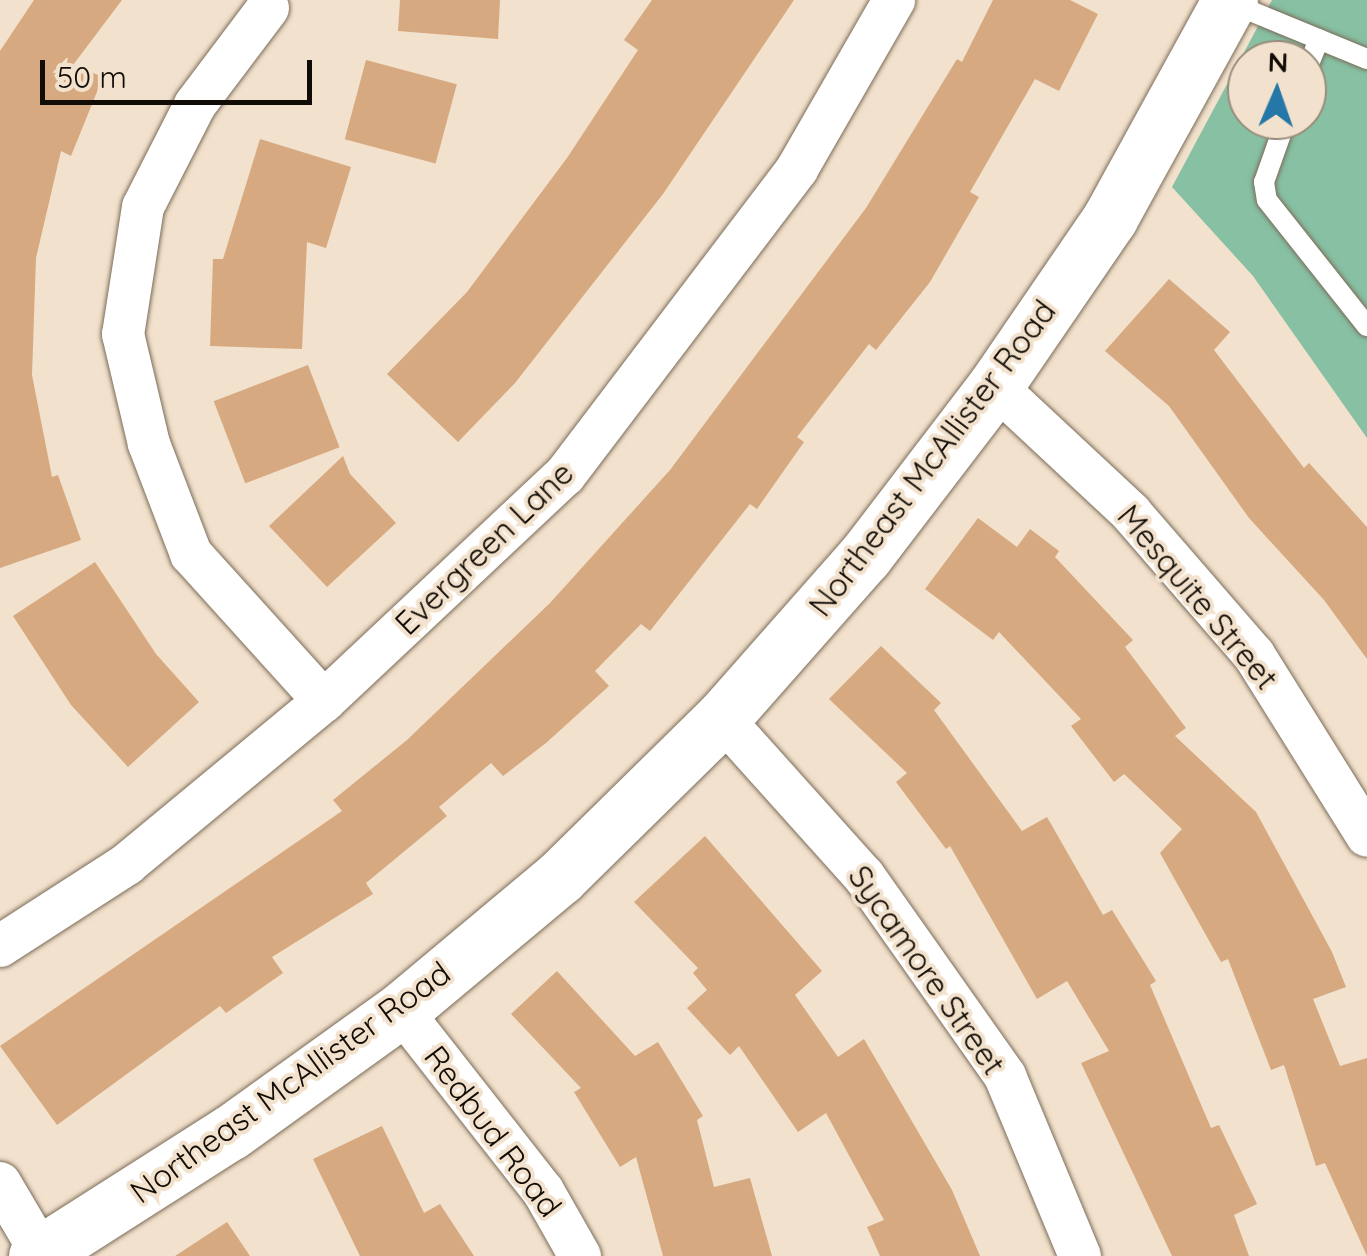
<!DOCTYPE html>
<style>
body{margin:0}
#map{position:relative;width:1367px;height:1256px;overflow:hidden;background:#f2e1cc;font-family:Quicksand,sans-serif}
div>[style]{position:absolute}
.green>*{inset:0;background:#87c0a3}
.building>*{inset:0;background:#d6a980;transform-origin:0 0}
.roads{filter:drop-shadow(0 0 2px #7b6c59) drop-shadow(0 0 2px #7b6c59)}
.lane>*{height:20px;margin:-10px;padding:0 10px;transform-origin:10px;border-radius:10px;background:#fff}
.street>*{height:42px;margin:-21px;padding:0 21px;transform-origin:21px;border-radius:21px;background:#fff}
.secondary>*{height:55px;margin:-27.5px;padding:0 27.5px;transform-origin:27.5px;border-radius:27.5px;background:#fff}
span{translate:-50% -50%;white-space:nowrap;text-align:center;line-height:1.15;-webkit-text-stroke:8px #f2e1cc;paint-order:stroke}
.street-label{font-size:32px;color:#110c05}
.north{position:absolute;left:1227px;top:40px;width:100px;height:100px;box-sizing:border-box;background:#f2e1cc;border:2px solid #988c7c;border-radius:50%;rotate:2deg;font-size:28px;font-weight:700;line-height:40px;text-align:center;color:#110c05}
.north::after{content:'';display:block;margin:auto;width:35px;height:45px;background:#2577a8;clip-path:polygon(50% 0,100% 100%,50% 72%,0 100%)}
.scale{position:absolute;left:40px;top:60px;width:272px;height:45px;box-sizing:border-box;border:5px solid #110c05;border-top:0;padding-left:12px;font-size:30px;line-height:35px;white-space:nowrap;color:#110c05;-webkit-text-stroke:8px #f2e1cc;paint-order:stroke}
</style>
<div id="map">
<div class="green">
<i style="clip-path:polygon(evenodd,1272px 0,1367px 0,1367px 438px,1253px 276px,1172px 187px,1272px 0,1247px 60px,1307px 60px,1307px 120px,1247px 120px,1247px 60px)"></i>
</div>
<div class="building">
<i style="clip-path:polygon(34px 0,122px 0,73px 65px,103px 77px,71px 156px,61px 151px,36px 258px,32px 375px,52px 477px,58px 475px,81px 540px,0 568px,0 51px)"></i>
<i style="clip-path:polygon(400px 0,500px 0,498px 39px,398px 31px)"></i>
<i style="clip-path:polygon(652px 0,794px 0,663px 194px,515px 383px,458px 442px,387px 374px,467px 292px,567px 158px,638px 50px,624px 40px)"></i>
<i style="clip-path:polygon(993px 0,1070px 0,1098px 14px,1059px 91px,1035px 79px,970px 192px,979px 197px,930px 282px,876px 350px,869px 344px,797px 437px,804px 442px,757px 509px,750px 504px,650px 631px,641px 624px,595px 671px,609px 686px,546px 743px,503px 776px,491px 763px,439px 807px,447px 816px,366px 883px,373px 894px,272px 957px,283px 973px,226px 1013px,220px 1006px,57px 1125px,0 1046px,342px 811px,333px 800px,407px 740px,550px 603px,670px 470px,866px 208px,957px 59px,962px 62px)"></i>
<i style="left:366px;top:60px;width:94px;height:82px;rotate:15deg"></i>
<i style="clip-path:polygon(260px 139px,351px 167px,326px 248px,307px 242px,302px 349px,210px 346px,213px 259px,223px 259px)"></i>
<i style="clip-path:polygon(1169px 279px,1230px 332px,1214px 350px,1304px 468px,1309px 463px,1367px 527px,1367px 659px,1324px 600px,1249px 518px,1169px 406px,1105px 351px)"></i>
<i style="left:308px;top:365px;width:88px;height:101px;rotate:69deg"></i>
<i style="clip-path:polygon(343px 456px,350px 474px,396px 523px,327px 587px,269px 526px)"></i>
<i style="clip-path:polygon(978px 518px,1017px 547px,1030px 529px,1059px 551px,1055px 557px,1133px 640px,1125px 647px,1186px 728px,1175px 736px,1256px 812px,1332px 952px,1346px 987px,1313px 999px,1340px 1066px,1367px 1058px,1367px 1256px,1325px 1163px,1316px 1166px,1284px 1065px,1271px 1070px,1228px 959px,1221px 962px,1160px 853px,1182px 829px,1124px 774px,1114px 782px,1071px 726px,1081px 719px,999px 632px,993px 640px,925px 589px)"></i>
<i style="clip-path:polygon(95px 562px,156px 654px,199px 702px,128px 767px,71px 705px,13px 616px)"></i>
<i style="clip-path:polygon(881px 646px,941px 703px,934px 710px,1022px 831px,1047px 817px,1103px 915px,1112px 910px,1156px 981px,1150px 985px,1211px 1128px,1219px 1125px,1257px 1204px,1234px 1215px,1249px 1256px,1172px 1256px,1081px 1063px,1109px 1051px,1067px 981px,1037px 999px,950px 846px,946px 849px,896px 782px,907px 773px,829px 699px)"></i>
<i style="clip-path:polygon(705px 836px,822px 971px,795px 995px,838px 1057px,864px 1039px,952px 1190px,980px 1256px,880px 1256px,867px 1227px,884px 1220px,826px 1113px,798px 1132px,739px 1046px,730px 1055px,687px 1008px,707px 990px,693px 973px,698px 968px,634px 902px)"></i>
<i style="clip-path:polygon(557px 971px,635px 1056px,658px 1042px,703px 1116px,697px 1120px,714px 1187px,750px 1178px,772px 1256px,663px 1256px,636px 1157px,620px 1167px,574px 1092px,581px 1088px,511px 1014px)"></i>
<i style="clip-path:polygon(382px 1126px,424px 1213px,440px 1204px,474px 1256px,360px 1256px,313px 1159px)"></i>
<i style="clip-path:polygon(227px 1222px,250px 1256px,175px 1256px)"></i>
</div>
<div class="roads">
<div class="lane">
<i style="left:1231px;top:3px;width:147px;rotate:22.4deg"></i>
<i style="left:1307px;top:69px;width:32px;rotate:-68deg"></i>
<i style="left:1286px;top:120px;width:66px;rotate:109.5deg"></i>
<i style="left:1264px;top:182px;width:18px;rotate:81deg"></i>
<i style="left:1267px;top:200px;width:161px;rotate:51.6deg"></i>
</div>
<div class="street">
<i style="left:268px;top:8px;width:121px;rotate:127deg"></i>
<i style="left:195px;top:105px;width:114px;rotate:117deg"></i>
<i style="left:143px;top:207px;width:129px;rotate:98.9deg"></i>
<i style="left:123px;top:334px;width:113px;rotate:76.7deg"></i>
<i style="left:149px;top:444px;width:118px;rotate:69.1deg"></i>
<i style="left:191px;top:554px;width:198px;rotate:47.9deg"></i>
<i style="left:995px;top:386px;width:186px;rotate:43deg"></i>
<i style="left:1131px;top:513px;width:188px;rotate:49.1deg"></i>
<i style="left:1254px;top:655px;width:213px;rotate:58deg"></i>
<i style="left:722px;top:718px;width:212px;rotate:48.1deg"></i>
<i style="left:864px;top:876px;width:245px;rotate:54.8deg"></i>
<i style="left:1005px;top:1076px;width:195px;rotate:67.4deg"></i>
<i style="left:0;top:946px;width:151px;rotate:-32.8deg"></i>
<i style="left:127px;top:864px;width:256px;rotate:-39.6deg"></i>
<i style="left:324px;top:701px;width:330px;rotate:-43.2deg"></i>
<i style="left:565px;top:475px;width:384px;rotate:-52.8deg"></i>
<i style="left:797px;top:169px;width:195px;rotate:-60.1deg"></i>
<i style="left:401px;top:1010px;width:230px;rotate:51.9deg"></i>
<i style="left:543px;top:1191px;width:75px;rotate:60.4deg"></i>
<i style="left:0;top:1183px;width:85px;rotate:59.5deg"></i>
</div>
<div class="secondary">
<i style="left:36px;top:1256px;width:231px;rotate:-32.5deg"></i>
<i style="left:231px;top:1132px;width:209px;rotate:-35.7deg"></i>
<i style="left:401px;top:1010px;width:207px;rotate:-39.9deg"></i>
<i style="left:560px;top:877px;width:227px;rotate:-44.5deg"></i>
<i style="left:722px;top:718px;width:216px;rotate:-48.6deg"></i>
<i style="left:865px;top:556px;width:214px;rotate:-52.6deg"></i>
<i style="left:995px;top:386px;width:204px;rotate:-55.6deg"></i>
<i style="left:1110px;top:218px;width:249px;rotate:-61.2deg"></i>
</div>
</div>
<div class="street-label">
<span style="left:932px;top:458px;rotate:-53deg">Northeast McAllister Road</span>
<span style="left:484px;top:548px;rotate:-44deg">Evergreen Lane</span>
<span style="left:1198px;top:597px;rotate:50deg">Mesquite Street</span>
<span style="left:927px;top:970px;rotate:55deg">Sycamore Street</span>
<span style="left:290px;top:1082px;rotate:-36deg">Northeast McAllister Road</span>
<span style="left:493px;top:1131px;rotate:53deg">Redbud Road</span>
</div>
<div class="north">N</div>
<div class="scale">50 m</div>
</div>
